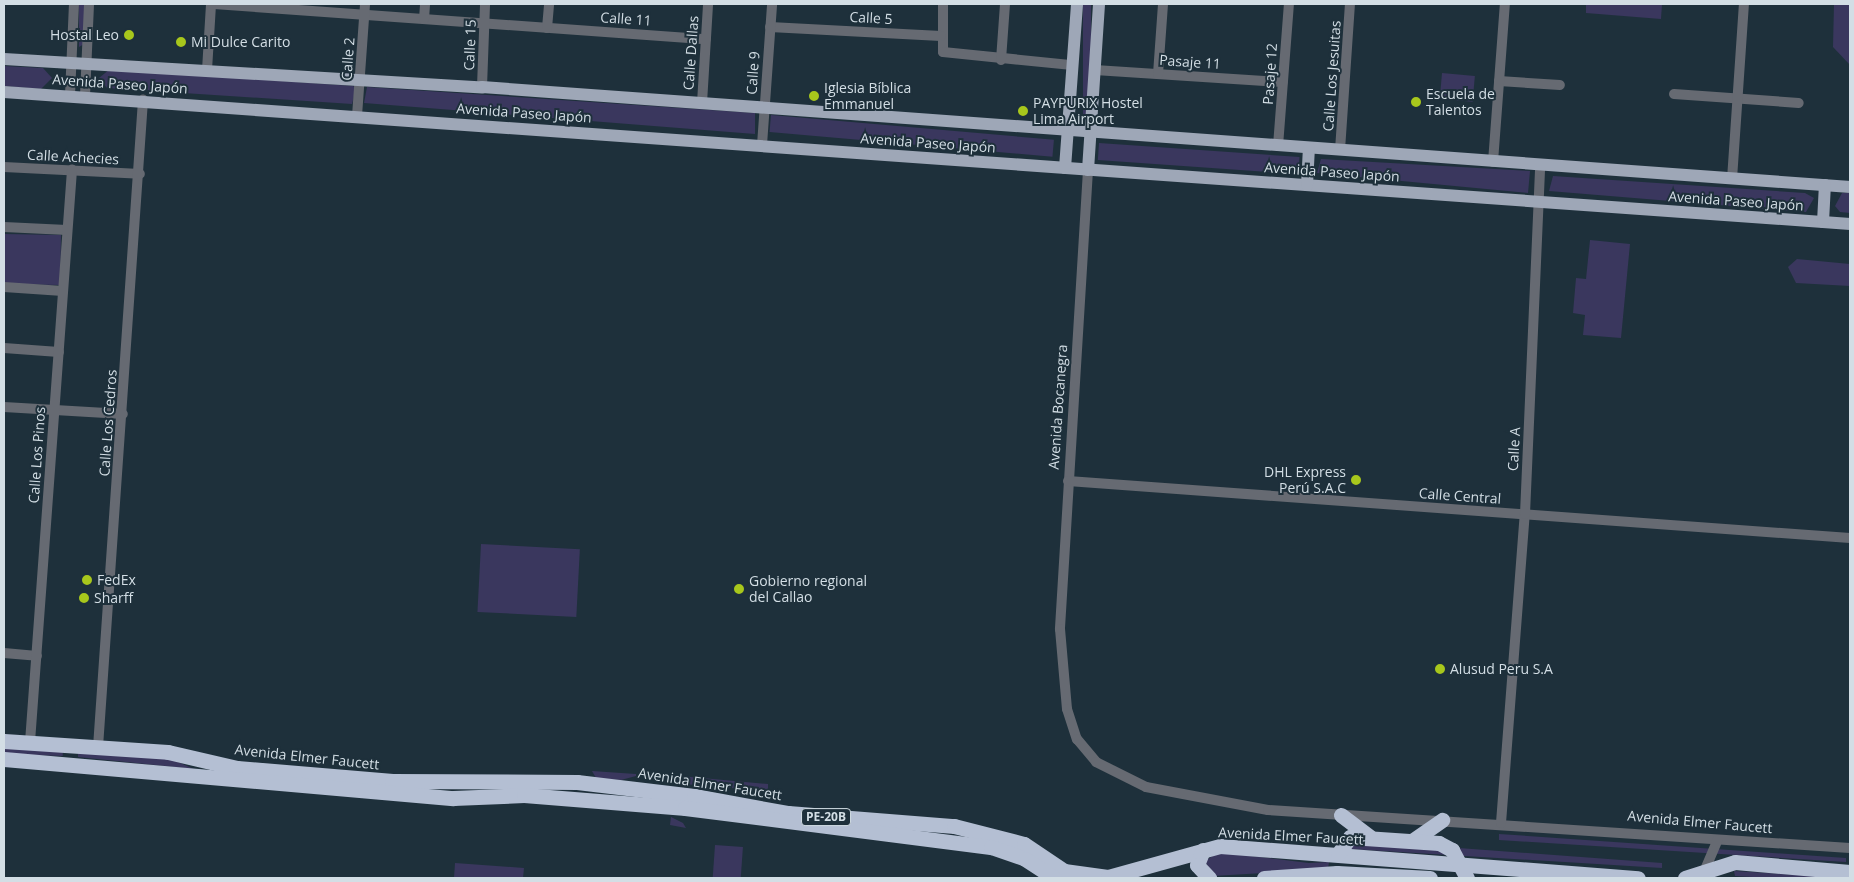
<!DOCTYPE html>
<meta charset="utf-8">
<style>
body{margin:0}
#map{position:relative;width:1854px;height:882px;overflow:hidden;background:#1e303b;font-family:"Open Sans",sans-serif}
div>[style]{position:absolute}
.green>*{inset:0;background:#3a375e;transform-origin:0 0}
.minor>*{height:10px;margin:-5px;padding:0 5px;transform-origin:5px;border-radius:5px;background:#666a72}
.major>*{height:12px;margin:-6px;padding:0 6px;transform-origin:6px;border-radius:6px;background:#9ea7b7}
.highway>*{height:15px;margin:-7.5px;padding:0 7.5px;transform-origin:7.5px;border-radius:7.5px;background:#b4bfd3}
.dots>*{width:14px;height:14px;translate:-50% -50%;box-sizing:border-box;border:2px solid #1e303b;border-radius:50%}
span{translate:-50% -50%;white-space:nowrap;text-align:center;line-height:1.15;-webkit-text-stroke:4px #1e303b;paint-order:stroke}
.shield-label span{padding:1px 4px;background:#1e303b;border:1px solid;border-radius:4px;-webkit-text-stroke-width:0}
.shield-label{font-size:12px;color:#d3dee5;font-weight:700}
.street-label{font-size:14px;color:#d3dee5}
.poi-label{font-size:14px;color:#d3dee5}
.right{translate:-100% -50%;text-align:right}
.left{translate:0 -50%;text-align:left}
.frame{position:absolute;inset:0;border:5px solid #d3dee5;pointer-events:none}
</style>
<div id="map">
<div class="green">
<i style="clip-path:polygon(79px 4px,86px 4px,84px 44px,79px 47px)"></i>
<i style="left:1083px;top:4px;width:8px;height:113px"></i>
<i style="clip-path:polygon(1586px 4px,1662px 4px,1661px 19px,1586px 13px)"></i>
<i style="clip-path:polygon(1834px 4px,1850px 4px,1850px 65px,1833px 47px)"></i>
<i style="clip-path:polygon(4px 66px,43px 68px,52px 78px,41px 89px,4px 86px)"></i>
<i style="clip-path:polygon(110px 69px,353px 86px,356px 88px,352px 104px,107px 88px,99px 78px)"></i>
<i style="left:1442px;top:73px;width:33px;height:26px;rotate:5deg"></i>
<i style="clip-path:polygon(367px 87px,755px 113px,755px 134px,364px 103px)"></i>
<i style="left:771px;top:115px;width:284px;height:17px;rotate:5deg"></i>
<i style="left:1099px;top:143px;width:201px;height:17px;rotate:4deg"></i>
<i style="clip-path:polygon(1321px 159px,1530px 171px,1528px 193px,1317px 173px)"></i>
<i style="clip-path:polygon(1553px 176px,1805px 193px,1814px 198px,1806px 212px,1549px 191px)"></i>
<i style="clip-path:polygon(1842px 193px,1850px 193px,1850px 213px,1840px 212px,1835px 206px)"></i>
<i style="left:4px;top:234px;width:57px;height:50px;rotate:1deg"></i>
<i style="clip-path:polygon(1590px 240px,1630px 244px,1621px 338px,1583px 335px,1585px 315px,1573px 313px,1576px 278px,1586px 279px)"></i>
<i style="clip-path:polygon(1797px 259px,1850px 264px,1850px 286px,1796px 283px,1788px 267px)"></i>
<i style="left:481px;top:544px;width:99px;height:68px;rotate:3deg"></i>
<i style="left:4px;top:746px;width:59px;height:8px;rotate:2deg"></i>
<i style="clip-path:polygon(78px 750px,164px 756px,194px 769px,78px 757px)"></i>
<i style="clip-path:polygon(592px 771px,636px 774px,636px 776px,621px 780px,596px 778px)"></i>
<i style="clip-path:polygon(659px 774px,768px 784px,768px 791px,672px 783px)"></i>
<i style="clip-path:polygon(671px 817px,683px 823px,686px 828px,670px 825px)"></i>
<i style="clip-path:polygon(1499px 834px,1846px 858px,1846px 862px,1499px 840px)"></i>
<i style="clip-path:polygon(1351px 840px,1662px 863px,1662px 868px,1350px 849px)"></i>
<i style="left:715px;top:845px;width:28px;height:33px;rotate:4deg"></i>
<i style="clip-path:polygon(1219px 852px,1309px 863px,1329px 862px,1328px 869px,1213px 876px,1205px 861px)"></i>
<i style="clip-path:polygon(455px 863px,524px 868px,523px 878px,454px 878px)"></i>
<i style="clip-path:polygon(1734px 871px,1849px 878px,1770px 878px,1735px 876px)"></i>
</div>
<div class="minor">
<i style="left:214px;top:4px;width:493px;rotate:4.1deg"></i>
<i style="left:943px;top:4px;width:48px;rotate:90deg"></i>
<i style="left:943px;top:52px;width:130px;rotate:5.8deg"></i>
<i style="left:424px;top:19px;width:15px;rotate:-86deg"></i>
<i style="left:770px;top:27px;width:171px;rotate:3deg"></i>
<i style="left:547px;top:28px;width:24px;rotate:-85deg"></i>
<i style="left:1001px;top:60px;width:56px;rotate:-85.9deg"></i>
<i style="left:207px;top:70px;width:66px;rotate:-86.5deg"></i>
<i style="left:1095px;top:70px;width:188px;rotate:3.7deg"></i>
<i style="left:1158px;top:74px;width:70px;rotate:-85.9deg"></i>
<i style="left:1499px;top:81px;width:61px;rotate:3.8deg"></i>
<i style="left:482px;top:87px;width:83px;rotate:-87.9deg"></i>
<i style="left:1674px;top:94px;width:125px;rotate:4.1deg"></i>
<i style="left:70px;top:95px;width:91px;rotate:-87.5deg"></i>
<i style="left:85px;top:96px;width:92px;rotate:-87.5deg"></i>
<i style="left:702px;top:103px;width:99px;rotate:-86.5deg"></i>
<i style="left:357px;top:116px;width:112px;rotate:-85.9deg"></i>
<i style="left:762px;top:145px;width:141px;rotate:-85.9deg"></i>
<i style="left:1278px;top:146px;width:142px;rotate:-85.6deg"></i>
<i style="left:1340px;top:150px;width:146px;rotate:-86.1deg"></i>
<i style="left:1493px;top:162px;width:158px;rotate:-85.7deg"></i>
<i style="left:4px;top:167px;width:136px;rotate:2.9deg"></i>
<i style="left:1088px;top:170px;width:460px;rotate:93.5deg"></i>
<i style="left:1060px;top:629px;width:80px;rotate:85deg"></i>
<i style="left:1067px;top:709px;width:32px;rotate:72deg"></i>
<i style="left:1077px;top:739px;width:30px;rotate:50deg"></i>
<i style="left:1096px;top:762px;width:56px;rotate:26.6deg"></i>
<i style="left:1146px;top:787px;width:124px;rotate:10.7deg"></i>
<i style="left:1268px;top:810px;width:583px;rotate:3.74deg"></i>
<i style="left:1732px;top:179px;width:175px;rotate:-86.1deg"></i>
<i style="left:4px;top:227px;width:63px;rotate:2.7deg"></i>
<i style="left:4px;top:287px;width:59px;rotate:3.9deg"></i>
<i style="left:4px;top:348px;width:55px;rotate:4.2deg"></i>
<i style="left:4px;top:407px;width:119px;rotate:3.4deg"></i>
<i style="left:1068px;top:481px;width:784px;rotate:4.17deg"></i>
<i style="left:4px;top:653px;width:33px;rotate:5deg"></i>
<i style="left:30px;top:742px;width:574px;rotate:-85.8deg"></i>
<i style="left:98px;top:747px;width:649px;rotate:-86.02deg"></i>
<i style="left:1501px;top:823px;width:310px;rotate:-85.6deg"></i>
<i style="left:1525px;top:514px;width:349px;rotate:-87.5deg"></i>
<i style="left:1704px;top:872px;width:34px;rotate:-67deg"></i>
</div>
<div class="major">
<i style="left:4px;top:59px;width:479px;rotate:3.4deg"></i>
<i style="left:482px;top:87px;width:1372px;rotate:4.18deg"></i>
<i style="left:4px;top:92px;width:1851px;rotate:4.09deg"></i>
<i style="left:1065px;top:168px;width:164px;rotate:-85.8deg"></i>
<i style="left:1088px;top:170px;width:166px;rotate:-86.2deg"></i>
<i style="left:1307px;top:185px;width:37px;rotate:-87deg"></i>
<i style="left:1823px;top:222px;width:37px;rotate:-87deg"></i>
</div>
<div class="highway">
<i style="left:4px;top:741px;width:164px;rotate:3.8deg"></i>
<i style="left:168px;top:752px;width:71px;rotate:13.1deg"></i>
<i style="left:237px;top:768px;width:156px;rotate:4.8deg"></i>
<i style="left:392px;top:781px;width:185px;rotate:0.3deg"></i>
<i style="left:577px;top:782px;width:118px;rotate:6.8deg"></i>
<i style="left:694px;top:796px;width:96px;rotate:10.3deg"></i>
<i style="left:788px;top:813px;width:167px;rotate:4.5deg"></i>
<i style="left:954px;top:826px;width:72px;rotate:14.4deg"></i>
<i style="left:1024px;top:844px;width:48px;rotate:34deg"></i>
<i style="left:1064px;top:871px;width:44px;rotate:7.8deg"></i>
<i style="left:1108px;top:877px;width:116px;rotate:-15.5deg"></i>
<i style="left:1220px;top:846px;width:419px;rotate:4.4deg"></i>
<i style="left:4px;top:759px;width:451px;rotate:5deg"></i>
<i style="left:453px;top:798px;width:71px;rotate:-2.4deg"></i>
<i style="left:524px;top:795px;width:162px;rotate:4.6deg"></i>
<i style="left:685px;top:808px;width:308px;rotate:7.3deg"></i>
<i style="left:991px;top:847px;width:36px;rotate:19deg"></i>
<i style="left:1025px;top:859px;width:35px;rotate:33deg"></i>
<i style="left:1341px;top:815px;width:36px;rotate:37deg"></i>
<i style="left:1412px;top:841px;width:37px;rotate:-35deg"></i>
<i style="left:1203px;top:850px;width:16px;rotate:112deg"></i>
<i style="left:1197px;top:865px;width:18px;rotate:47deg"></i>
<i style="left:1338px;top:854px;width:21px;rotate:-55deg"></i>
<i style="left:1350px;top:837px;width:89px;rotate:3.9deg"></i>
<i style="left:1439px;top:843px;width:15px;rotate:28deg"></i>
<i style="left:1452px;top:850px;width:32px;rotate:62deg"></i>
<i style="left:1264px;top:878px;width:73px;rotate:-3.9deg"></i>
<i style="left:1337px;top:873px;width:93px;rotate:3.1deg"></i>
<i style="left:1685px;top:878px;width:52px;rotate:-17.7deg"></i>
<i style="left:1735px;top:862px;width:115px;rotate:5deg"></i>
</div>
<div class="dots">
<i style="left:129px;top:35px;background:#a8c71c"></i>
<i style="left:181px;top:42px;background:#a8c71c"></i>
<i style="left:814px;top:96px;background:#a8c71c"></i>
<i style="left:1416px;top:102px;background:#a8c71c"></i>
<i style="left:1023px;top:111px;background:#a8c71c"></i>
<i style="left:1356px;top:480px;background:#a8c71c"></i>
<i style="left:87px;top:580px;background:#a8c71c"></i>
<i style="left:739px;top:589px;background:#a8c71c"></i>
<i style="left:84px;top:598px;background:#a8c71c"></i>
<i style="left:1440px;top:669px;background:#a8c71c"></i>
</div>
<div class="shield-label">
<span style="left:826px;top:817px">PE-20B</span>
</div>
<div class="street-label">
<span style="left:871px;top:18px;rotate:3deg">Calle 5</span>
<span style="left:626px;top:19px;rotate:4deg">Calle 11</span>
<span style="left:470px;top:45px;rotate:-88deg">Calle 15</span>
<span style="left:691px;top:53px;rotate:-86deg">Calle Dallas</span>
<span style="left:348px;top:59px;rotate:-86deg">Calle 2</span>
<span style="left:1190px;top:62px;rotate:4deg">Pasaje 11</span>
<span style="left:753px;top:73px;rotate:-86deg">Calle 9</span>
<span style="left:1270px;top:74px;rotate:-86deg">Pasaje 12</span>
<span style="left:1332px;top:76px;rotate:-86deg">Calle Los Jesuitas</span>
<span style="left:120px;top:84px;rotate:4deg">Avenida Paseo Japón</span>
<span style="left:524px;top:113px;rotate:4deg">Avenida Paseo Japón</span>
<span style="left:928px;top:143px;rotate:4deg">Avenida Paseo Japón</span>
<span style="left:73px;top:157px;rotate:3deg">Calle Achecies</span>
<span style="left:1332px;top:172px;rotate:4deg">Avenida Paseo Japón</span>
<span style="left:1736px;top:201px;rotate:4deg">Avenida Paseo Japón</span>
<span style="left:1058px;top:407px;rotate:-86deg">Avenida Bocanegra</span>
<span style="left:108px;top:423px;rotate:-86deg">Calle Los Cedros</span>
<span style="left:1514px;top:449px;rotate:-87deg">Calle A</span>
<span style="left:37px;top:455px;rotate:-86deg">Calle Los Pinos</span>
<span style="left:1460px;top:496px;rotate:4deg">Calle Central</span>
<span style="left:307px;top:757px;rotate:6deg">Avenida Elmer Faucett</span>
<span style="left:710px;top:784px;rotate:9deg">Avenida Elmer Faucett</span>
<span style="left:1700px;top:822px;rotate:5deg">Avenida Elmer Faucett</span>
<span style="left:1291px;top:836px;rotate:3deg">Avenida Elmer Faucett</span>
</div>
<div class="poi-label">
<span class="right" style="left:119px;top:35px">Hostal Leo</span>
<span class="left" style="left:191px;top:42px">Mi Dulce Carito</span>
<span class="left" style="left:824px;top:96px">Iglesia Bíblica<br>Emmanuel</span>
<span class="left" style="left:1426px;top:102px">Escuela de<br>Talentos</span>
<span class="left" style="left:1033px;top:111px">PAYPURIX Hostel<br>Lima Airport</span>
<span class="right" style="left:1346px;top:480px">DHL Express<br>Perú S.A.C</span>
<span class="left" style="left:97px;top:580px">FedEx</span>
<span class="left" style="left:749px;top:589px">Gobierno regional<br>del Callao</span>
<span class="left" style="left:94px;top:598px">Sharff</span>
<span class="left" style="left:1450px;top:669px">Alusud Peru S.A</span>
</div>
<div class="frame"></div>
</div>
